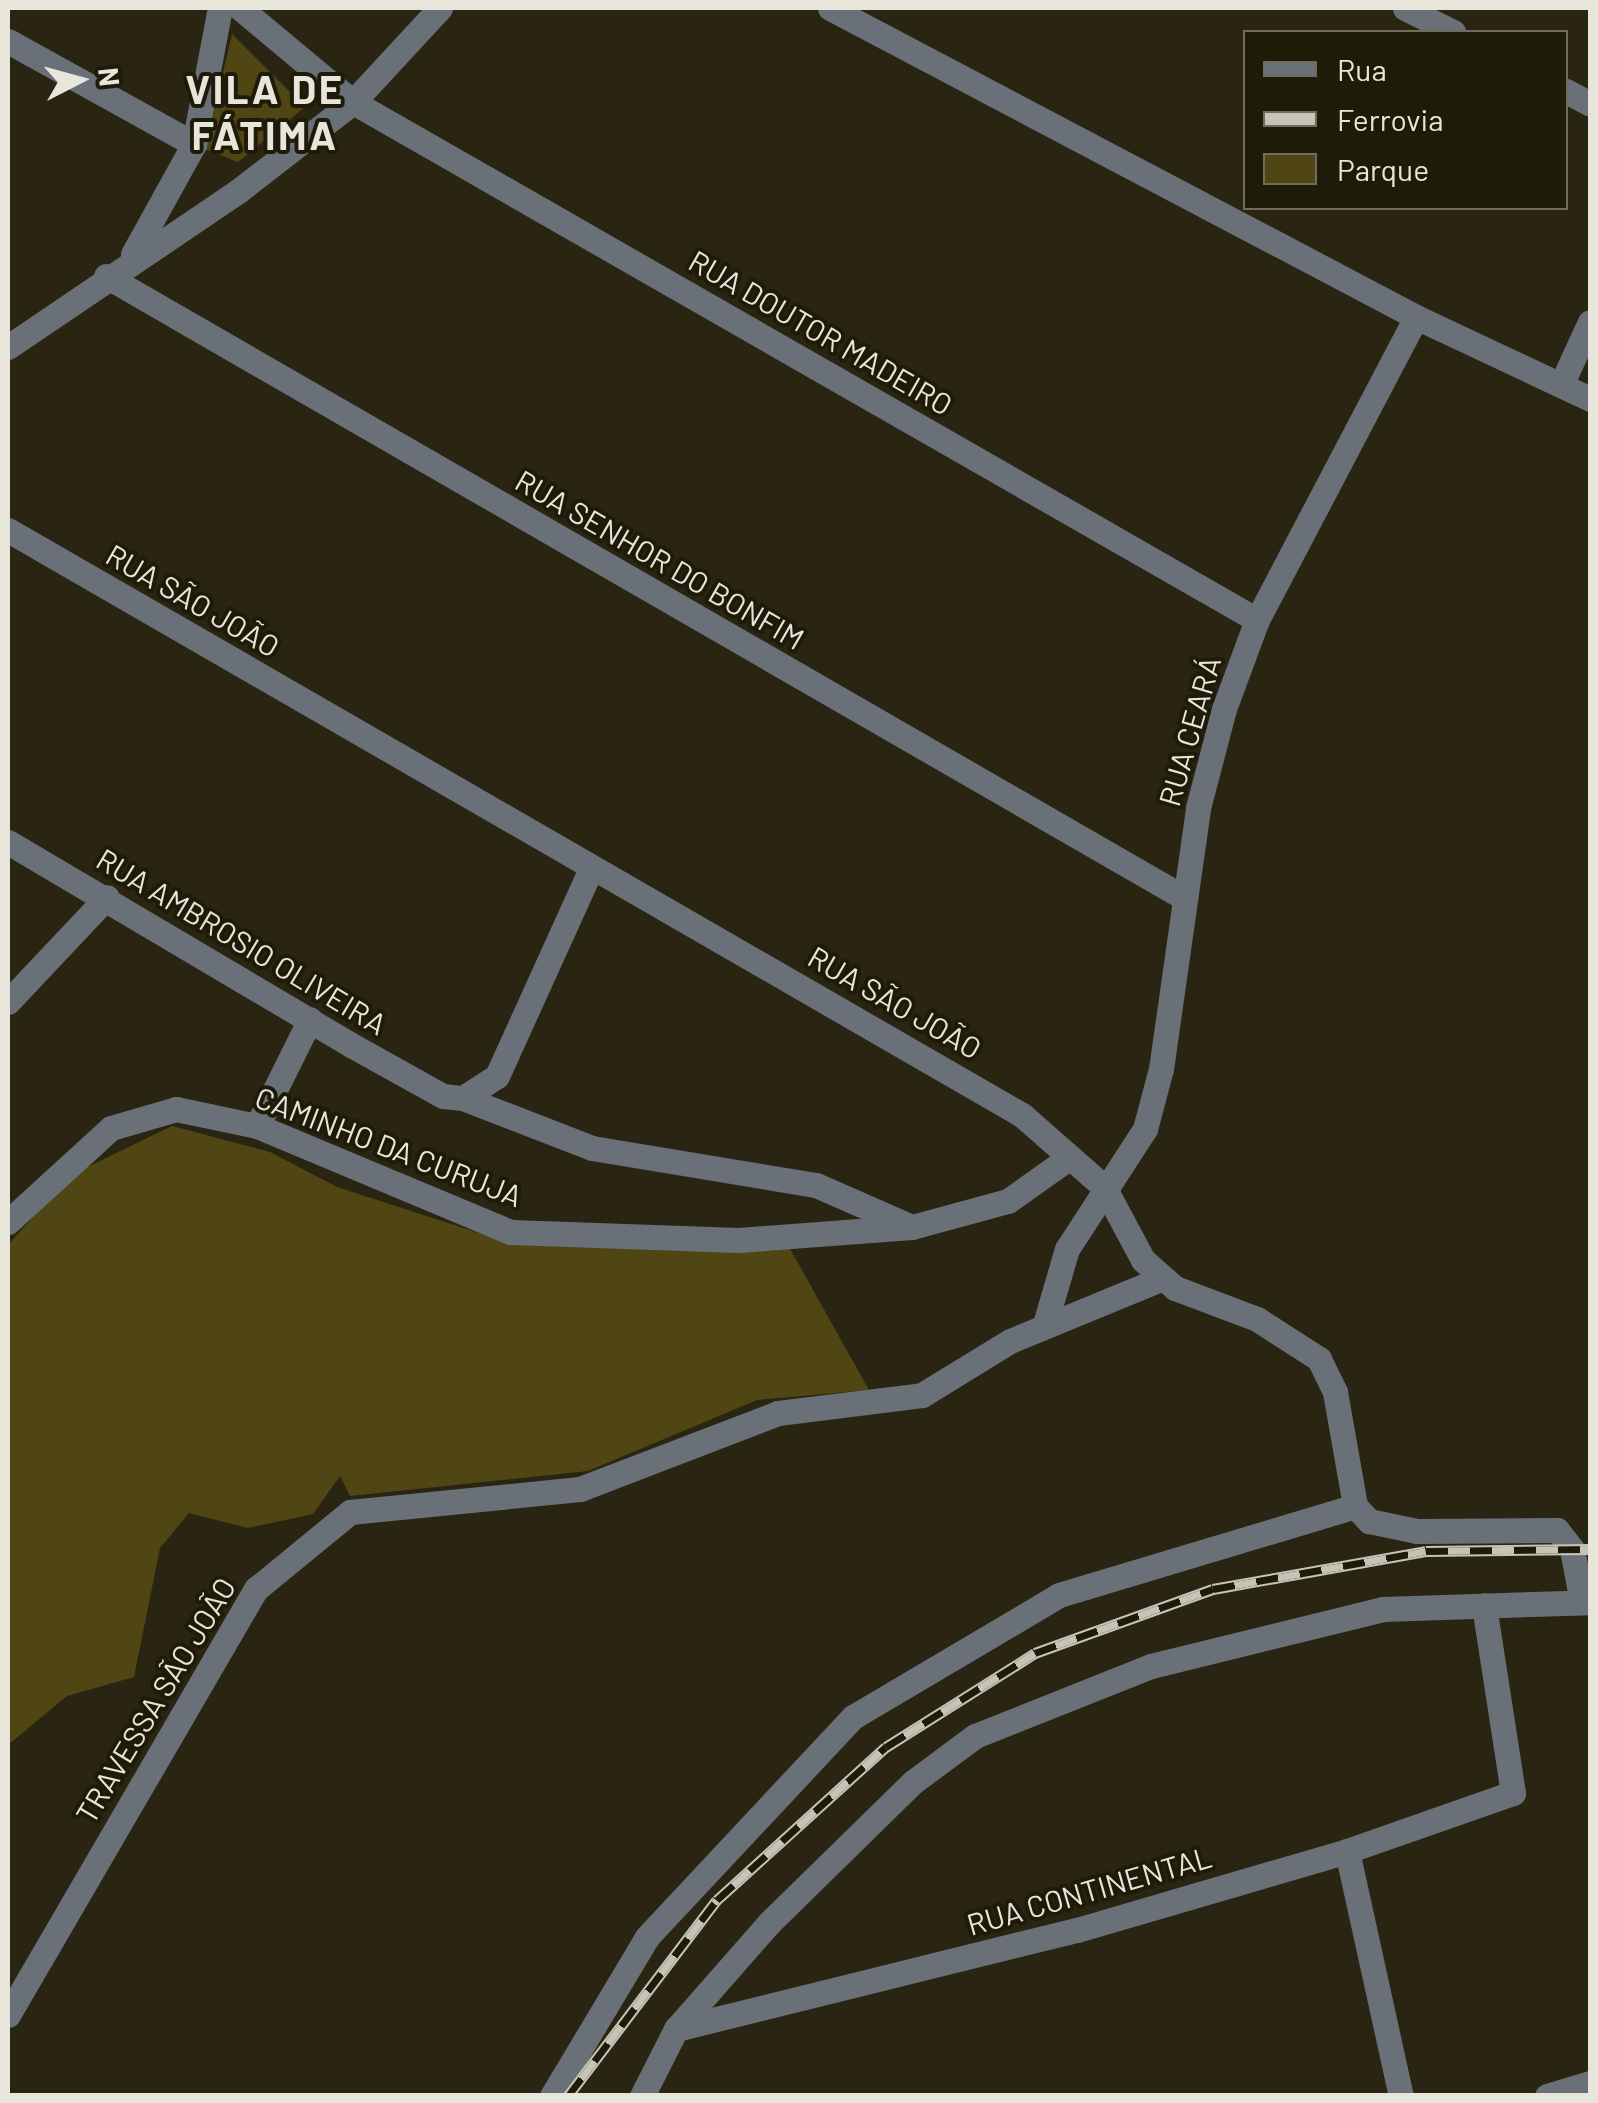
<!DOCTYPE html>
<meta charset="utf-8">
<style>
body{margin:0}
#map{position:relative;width:1598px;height:2103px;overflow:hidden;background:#292512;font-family:Barlow,sans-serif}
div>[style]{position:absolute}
.green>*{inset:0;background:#504614}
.minor>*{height:25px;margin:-12.5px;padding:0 12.5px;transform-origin:12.5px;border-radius:12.5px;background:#697078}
.rail>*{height:11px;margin-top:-5.5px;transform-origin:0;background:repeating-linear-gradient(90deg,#1f1b09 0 22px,#c6c4b6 0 44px);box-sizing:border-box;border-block:2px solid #c6c4b6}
span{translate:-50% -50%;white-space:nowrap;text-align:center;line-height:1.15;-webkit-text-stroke:8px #1f1b09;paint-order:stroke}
.street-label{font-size:30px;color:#e8e6da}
.district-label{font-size:40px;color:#e8e6da;font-weight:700;letter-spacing:2.5px}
.frame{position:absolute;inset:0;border:10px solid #e8e6da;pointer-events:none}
.legend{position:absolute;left:1243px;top:30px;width:325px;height:180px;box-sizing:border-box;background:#1f1b09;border:2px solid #6f6c5d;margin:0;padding:12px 18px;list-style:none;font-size:30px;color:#e8e6da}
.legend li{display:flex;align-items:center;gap:20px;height:50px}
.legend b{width:50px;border:2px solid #6f6c5d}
.north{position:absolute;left:30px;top:30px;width:100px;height:100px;-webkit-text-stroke:8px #1f1b09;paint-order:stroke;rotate:84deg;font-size:28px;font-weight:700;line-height:40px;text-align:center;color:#e8e6da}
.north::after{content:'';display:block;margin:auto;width:35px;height:45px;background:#e8e6da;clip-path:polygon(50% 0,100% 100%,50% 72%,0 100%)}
</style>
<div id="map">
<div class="green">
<i style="clip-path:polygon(232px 34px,305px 107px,238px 162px,205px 149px)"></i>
<i style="clip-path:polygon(172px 1126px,270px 1152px,337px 1187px,513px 1244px,789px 1247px,869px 1390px,757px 1400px,588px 1471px,350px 1496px,340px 1476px,313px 1514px,248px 1528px,189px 1513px,160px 1548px,134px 1677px,67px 1696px,8px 1745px,8px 1245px,71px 1175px)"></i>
</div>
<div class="minor">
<i style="left:240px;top:8px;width:147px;rotate:39.8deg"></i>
<i style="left:353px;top:102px;width:1042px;rotate:29.81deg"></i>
<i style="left:830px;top:8px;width:662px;rotate:27.8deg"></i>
<i style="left:1416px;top:317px;width:192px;rotate:25.2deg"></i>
<i style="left:1405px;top:8px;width:54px;rotate:26.6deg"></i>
<i style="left:8px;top:41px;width:213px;rotate:29deg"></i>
<i style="left:1566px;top:91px;width:27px;rotate:28deg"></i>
<i style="left:133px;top:254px;width:126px;rotate:-61deg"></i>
<i style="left:194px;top:144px;width:138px;rotate:-79.2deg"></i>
<i style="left:106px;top:276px;width:1243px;rotate:29.97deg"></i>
<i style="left:8px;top:347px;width:277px;rotate:-34.1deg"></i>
<i style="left:237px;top:192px;width:147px;rotate:-37.8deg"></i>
<i style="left:353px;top:102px;width:128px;rotate:-47.2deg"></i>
<i style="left:1561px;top:385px;width:69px;rotate:-65.3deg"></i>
<i style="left:8px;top:530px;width:1171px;rotate:29.98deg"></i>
<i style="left:1022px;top:1115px;width:109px;rotate:41.3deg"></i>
<i style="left:1104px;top:1187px;width:83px;rotate:61.9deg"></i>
<i style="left:1143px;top:1260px;width:43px;rotate:41.2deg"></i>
<i style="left:1175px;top:1288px;width:88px;rotate:20.7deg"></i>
<i style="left:1257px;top:1319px;width:74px;rotate:32.8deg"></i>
<i style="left:1319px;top:1359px;width:37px;rotate:64deg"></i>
<i style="left:1335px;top:1392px;width:116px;rotate:80deg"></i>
<i style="left:1355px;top:1506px;width:21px;rotate:47deg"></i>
<i style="left:1369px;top:1521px;width:49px;rotate:11.8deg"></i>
<i style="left:1417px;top:1531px;width:140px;rotate:-0.4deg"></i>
<i style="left:1557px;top:1530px;width:24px;rotate:52deg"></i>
<i style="left:1572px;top:1549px;width:54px;rotate:79.3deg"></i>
<i style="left:8px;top:842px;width:401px;rotate:30.6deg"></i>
<i style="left:353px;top:1046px;width:103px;rotate:29.1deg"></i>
<i style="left:443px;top:1096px;width:20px;rotate:6deg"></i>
<i style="left:463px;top:1098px;width:40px;rotate:-32.9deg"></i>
<i style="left:497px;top:1076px;width:227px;rotate:-65.6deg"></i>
<i style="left:8px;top:1002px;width:144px;rotate:-46.7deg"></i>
<i style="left:463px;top:1098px;width:138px;rotate:21.2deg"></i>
<i style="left:592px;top:1148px;width:227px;rotate:9.4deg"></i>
<i style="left:816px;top:1185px;width:99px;rotate:23.7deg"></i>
<i style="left:257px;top:1126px;width:119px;rotate:-63.6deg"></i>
<i style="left:8px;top:1222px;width:139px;rotate:-42.4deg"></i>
<i style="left:111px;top:1128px;width:68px;rotate:-16.3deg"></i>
<i style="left:176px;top:1109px;width:83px;rotate:11.9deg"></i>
<i style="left:257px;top:1126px;width:275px;rotate:22.7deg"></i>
<i style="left:511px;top:1232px;width:228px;rotate:2deg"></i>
<i style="left:739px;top:1240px;width:173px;rotate:-4.3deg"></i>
<i style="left:912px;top:1227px;width:99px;rotate:-15.2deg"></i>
<i style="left:1008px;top:1201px;width:76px;rotate:-35.4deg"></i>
<i style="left:1045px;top:1324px;width:78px;rotate:-73.7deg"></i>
<i style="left:1067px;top:1249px;width:143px;rotate:-57deg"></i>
<i style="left:1145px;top:1129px;width:62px;rotate:-75.1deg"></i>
<i style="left:1161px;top:1069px;width:264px;rotate:-81.9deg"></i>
<i style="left:1198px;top:808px;width:102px;rotate:-75.3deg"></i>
<i style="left:1224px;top:709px;width:95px;rotate:-69.7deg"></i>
<i style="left:1257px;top:620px;width:342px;rotate:-62.3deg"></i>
<i style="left:1347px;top:1851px;width:251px;rotate:77.6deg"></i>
<i style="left:8px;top:2015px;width:493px;rotate:-59.8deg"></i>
<i style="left:256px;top:1589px;width:122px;rotate:-39.3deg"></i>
<i style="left:350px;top:1512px;width:231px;rotate:-5.7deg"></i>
<i style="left:580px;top:1489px;width:212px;rotate:-21deg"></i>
<i style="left:778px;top:1413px;width:145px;rotate:-7.1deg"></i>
<i style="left:922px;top:1395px;width:103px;rotate:-31.5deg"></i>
<i style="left:1010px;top:1341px;width:165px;rotate:-22.4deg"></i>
<i style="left:676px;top:2029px;width:413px;rotate:-13.9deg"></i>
<i style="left:1077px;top:1930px;width:281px;rotate:-16.3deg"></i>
<i style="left:1347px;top:1851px;width:176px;rotate:-19.3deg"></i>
<i style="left:1513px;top:1793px;width:190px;rotate:-98.8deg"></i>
<i style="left:552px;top:2096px;width:185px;rotate:-59.1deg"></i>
<i style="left:647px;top:1937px;width:301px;rotate:-46.9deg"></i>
<i style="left:853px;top:1717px;width:239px;rotate:-30.6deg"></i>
<i style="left:1059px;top:1595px;width:309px;rotate:-16.7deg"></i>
<i style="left:642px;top:2096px;width:75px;rotate:-63.1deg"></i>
<i style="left:676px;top:2029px;width:141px;rotate:-48.7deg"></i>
<i style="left:769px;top:1923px;width:202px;rotate:-44.4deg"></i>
<i style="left:913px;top:1782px;width:77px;rotate:-36.6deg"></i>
<i style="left:975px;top:1736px;width:189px;rotate:-21.7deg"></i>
<i style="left:1151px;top:1666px;width:239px;rotate:-13.8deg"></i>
<i style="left:1383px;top:1609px;width:207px;rotate:-1.9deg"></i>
<i style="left:1547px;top:2096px;width:45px;rotate:-16.8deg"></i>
</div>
<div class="rail">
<i style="left:568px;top:2096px;width:246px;rotate:-52.8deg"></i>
<i style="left:717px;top:1900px;width:228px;rotate:-42.2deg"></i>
<i style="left:886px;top:1747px;width:176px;rotate:-32.2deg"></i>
<i style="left:1035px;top:1653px;width:189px;rotate:-19.8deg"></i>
<i style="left:1213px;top:1589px;width:216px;rotate:-10.1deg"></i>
<i style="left:1426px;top:1551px;width:164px;rotate:-0.7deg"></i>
</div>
<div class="street-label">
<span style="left:821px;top:332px;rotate:30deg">RUA DOUTOR MADEIRO</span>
<span style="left:660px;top:559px;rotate:30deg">RUA SENHOR DO BONFIM</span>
<span style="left:193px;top:600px;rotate:30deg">RUA SÃO JOÃO</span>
<span style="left:1189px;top:731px;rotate:-74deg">RUA CEARÁ</span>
<span style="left:242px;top:941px;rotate:31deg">RUA AMBROSIO OLIVEIRA</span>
<span style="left:895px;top:1002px;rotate:30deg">RUA SÃO JOÃO</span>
<span style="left:389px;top:1146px;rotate:21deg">CAMINHO DA CURUJA</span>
<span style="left:155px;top:1700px;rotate:-59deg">TRAVESSA SÃO JOÃO</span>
<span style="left:1089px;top:1890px;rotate:-16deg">RUA CONTINENTAL</span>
</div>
<div class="district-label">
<span style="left:265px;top:111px">VILA DE<br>FÁTIMA</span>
</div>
<div class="frame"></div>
<ul class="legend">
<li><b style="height:12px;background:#697078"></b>Rua</li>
<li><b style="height:12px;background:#c6c4b6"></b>Ferrovia</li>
<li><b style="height:28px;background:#504614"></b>Parque</li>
</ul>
<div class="north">N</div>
</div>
